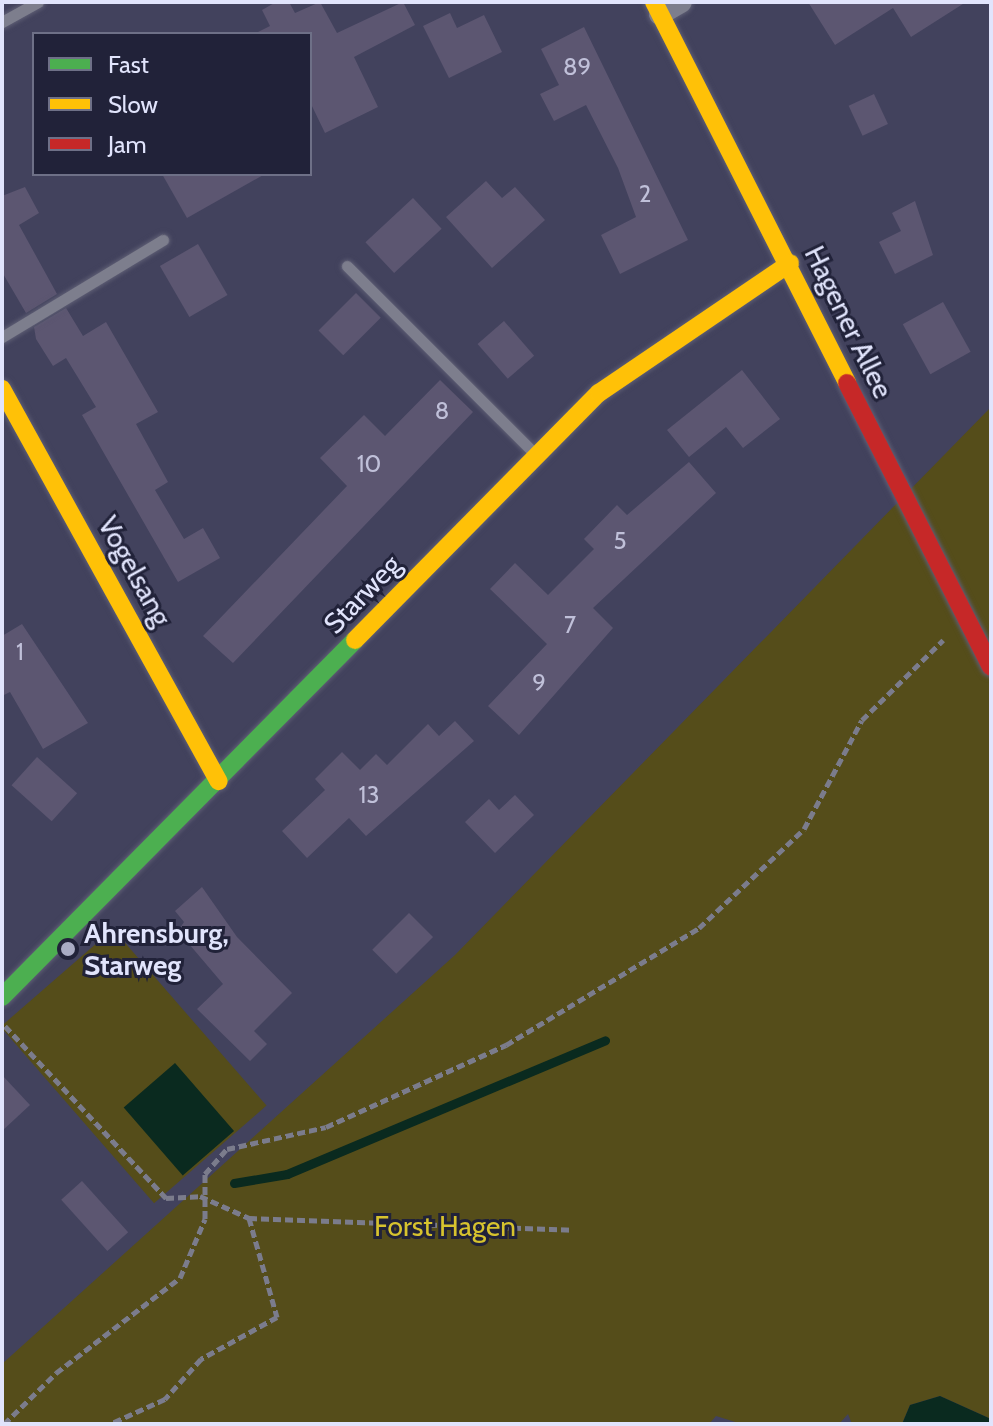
<!DOCTYPE html>
<style>
body{margin:0}
#map{position:relative;width:993px;height:1426px;overflow:hidden;background:#42425d;font-family:Cabin,sans-serif}
div>[style]{position:absolute}
.green>*{inset:0;background:#554d1a;transform-origin:0 0}
.water>*{inset:0;background:#0a2a1f;transform-origin:0 0}
.stream>*{height:9px;margin:-4.5px;padding:0 4.5px;transform-origin:4.5px;border-radius:4.5px;background:#0a2a1f}
.building>*{inset:0;background:#5c5671;transform-origin:0 0}
.path>*{height:5px;margin-top:-2.5px;transform-origin:0;background:repeating-linear-gradient(90deg,#7b7c8c 0 8px,transparent 0 12px)}
.roads{filter:drop-shadow(0 0 2px #5e5e74) drop-shadow(0 0 2px #5e5e74)}
.lane>*{height:11px;margin:-5.5px;padding:0 5.5px;transform-origin:5.5px;border-radius:5.5px;background:#7d7e8d}
.street>*{height:22px;margin:-11px;padding:0 11px;transform-origin:11px;border-radius:11px;background:#7d7e8d}
.fast>*{height:18px;margin:-9px;padding:0 9px;transform-origin:9px;border-radius:9px;background:#4caf50}
.slow>*{height:18px;margin:-9px;padding:0 9px;transform-origin:9px;border-radius:9px;background:#ffc107}
.jam>*{height:18px;margin:-9px;padding:0 9px;transform-origin:9px;border-radius:9px;background:#c62828}
.dots>*{width:22px;height:22px;translate:-50% -50%;box-sizing:border-box;border:4px solid #212239;border-radius:50%}
span{translate:-50% -50%;white-space:nowrap;text-align:center;line-height:1.15;-webkit-text-stroke:6px #212239;paint-order:stroke}
.number-label{font-size:24px;color:#c0c0d9}
.number-label span{-webkit-text-stroke-width:0}
.street-label{font-size:28px;color:#e1e4fc}
.poi-label{font-size:28px;color:#e1e4fc;font-weight:700}
.left{translate:0 -50%;text-align:left}
.park-label{font-size:28px;color:#d7c32e}
.frame{position:absolute;inset:0;border:4px solid #e1e4fc;pointer-events:none}
.legend{position:absolute;left:32px;top:32px;width:280px;height:144px;box-sizing:border-box;background:#212239;border:2px solid #6e7087;margin:0;padding:10px 14px;list-style:none;font-size:24px;color:#e1e4fc}
.legend li{display:flex;align-items:center;gap:16px;height:40px}
.legend b{width:40px;border:2px solid #6e7087}
</style>
<div id="map">
<div class="green">
<i style="clip-path:polygon(991px 407px,991px 1419px,940px 1396px,910px 1405px,902px 1424px,852px 1424px,848px 1414px,839px 1424px,742px 1424px,716px 1416px,709px 1424px,2px 1424px,2px 1364px,455px 955px)"></i>
<i style="left:113px;top:929px;width:234px;height:149px;rotate:49deg"></i>
</div>
<div class="water">
<i style="left:175px;top:1063px;width:90px;height:68px;rotate:49deg"></i>
<i style="clip-path:polygon(940px 1396px,991px 1419px,991px 1424px,902px 1424px,910px 1405px)"></i>
</div>
<div class="stream">
<i style="left:234px;top:1183px;width:54px;rotate:-9.6deg"></i>
<i style="left:287px;top:1174px;width:345px;rotate:-22.8deg"></i>
</div>
<div class="building">
<i style="clip-path:polygon(276px 2px,289px 2px,295px 13px,320px 2px,337px 33px,403px 2px,415px 25px,354px 57px,378px 107px,325px 133px,310px 102px,310px 34px,254px 34px,270px 26px,262px 10px)"></i>
<i style="clip-path:polygon(808px 2px,966px 2px,911px 37px,893px 8px,835px 45px)"></i>
<i style="clip-path:polygon(450px 13px,457px 28px,484px 15px,502px 52px,449px 78px,423px 26px)"></i>
<i style="clip-path:polygon(584px 27px,688px 240px,620px 274px,601px 235px,636px 217px,618px 168px,586px 105px,554px 121px,540px 94px,559px 85px,541px 49px)"></i>
<i style="left:874px;top:94px;width:33px;height:28px;rotate:65deg"></i>
<i style="clip-path:polygon(162px 174px,265px 174px,187px 218px)"></i>
<i style="clip-path:polygon(486px 181px,502px 198px,515px 187px,545px 220px,492px 268px,446px 217px)"></i>
<i style="clip-path:polygon(25px 187px,39px 213px,19px 225px,57px 294px,26px 313px,2px 272px,2px 196px)"></i>
<i style="left:413px;top:198px;width:42px;height:65px;rotate:47deg"></i>
<i style="clip-path:polygon(915px 201px,933px 255px,895px 274px,879px 242px,901px 231px,892px 213px)"></i>
<i style="left:198px;top:244px;width:59px;height:44px;rotate:60deg"></i>
<i style="left:356px;top:293px;width:35px;height:53px;rotate:45deg"></i>
<i style="left:943px;top:302px;width:57px;height:46px;rotate:61deg"></i>
<i style="clip-path:polygon(66px 308px,83px 336px,106px 322px,158px 412px,136px 424px,168px 482px,155px 490px,184px 539px,203px 528px,220px 558px,178px 582px,82px 415px,96px 407px,66px 358px,53px 366px,36px 339px,34px 327px)"></i>
<i style="left:504px;top:321px;width:46px;height:35px;rotate:49deg"></i>
<i style="clip-path:polygon(742px 370px,780px 419px,743px 448px,726px 427px,689px 457px,667px 430px)"></i>
<i style="clip-path:polygon(440px 380px,473px 412px,233px 663px,203px 636px,347px 486px,320px 458px,364px 415px,385px 436px)"></i>
<i style="clip-path:polygon(689px 462px,716px 493px,593px 608px,613px 628px,519px 735px,488px 706px,547px 644px,490px 589px,515px 563px,548px 595px,594px 549px,584px 539px,617px 505px,627px 515px)"></i>
<i style="clip-path:polygon(22px 624px,88px 723px,43px 749px,10px 692px,2px 696px,2px 636px)"></i>
<i style="clip-path:polygon(455px 721px,474px 741px,366px 836px,349px 818px,307px 858px,282px 831px,325px 790px,315px 779px,342px 752px,360px 770px,376px 754px,387px 765px,428px 724px,439px 736px)"></i>
<i style="left:37px;top:757px;width:54px;height:38px;rotate:42deg"></i>
<i style="clip-path:polygon(515px 795px,534px 815px,495px 853px,465px 822px,489px 799px,499px 810px)"></i>
<i style="clip-path:polygon(202px 887px,237px 937px,292px 993px,254px 1031px,267px 1044px,250px 1061px,197px 1009px,223px 984px,178px 931px,184px 922px,175px 911px)"></i>
<i style="left:409px;top:913px;width:34px;height:52px;rotate:45deg"></i>
<i style="clip-path:polygon(2px 1075px,30px 1105px,2px 1131px)"></i>
<i style="left:82px;top:1181px;width:69px;height:28px;rotate:48deg"></i>
</div>
<div class="path">
<i style="left:5px;top:1026px;width:236px;rotate:46.9deg"></i>
<i style="left:166px;top:1198px;width:34px;rotate:-3deg"></i>
<i style="left:200px;top:1196px;width:54px;rotate:24.2deg"></i>
<i style="left:249px;top:1218px;width:103px;rotate:74.2deg"></i>
<i style="left:277px;top:1317px;width:87px;rotate:151.1deg"></i>
<i style="left:201px;top:1359px;width:54px;rotate:132deg"></i>
<i style="left:165px;top:1399px;width:60px;rotate:155.6deg"></i>
<i style="left:249px;top:1218px;width:324px;rotate:2.1deg"></i>
<i style="left:4px;top:1424px;width:73px;rotate:-44.4deg"></i>
<i style="left:56px;top:1373px;width:156px;rotate:-37.5deg"></i>
<i style="left:180px;top:1278px;width:64px;rotate:-67deg"></i>
<i style="left:205px;top:1219px;width:45px;rotate:-90deg"></i>
<i style="left:205px;top:1174px;width:33px;rotate:-49deg"></i>
<i style="left:227px;top:1149px;width:101px;rotate:-12.5deg"></i>
<i style="left:326px;top:1127px;width:198px;rotate:-24.5deg"></i>
<i style="left:506px;top:1045px;width:226px;rotate:-31.2deg"></i>
<i style="left:699px;top:928px;width:144px;rotate:-43.3deg"></i>
<i style="left:804px;top:829px;width:123px;rotate:-62deg"></i>
<i style="left:862px;top:720px;width:114px;rotate:-44.6deg"></i>
</div>
<div class="roads">
<div class="lane">
<i style="left:2px;top:22px;width:41px;rotate:-29.1deg"></i>
<i style="left:347px;top:266px;width:267px;rotate:45deg"></i>
<i style="left:2px;top:337px;width:188px;rotate:-31.1deg"></i>
</div>
<div class="street">
<i style="left:660px;top:14px;width:24px;rotate:-30deg"></i>
</div>
<div class="fast">
<i style="left:2px;top:997px;width:502px;rotate:-45.32deg"></i>
</div>
<div class="slow">
<i style="left:654px;top:2px;width:427px;rotate:63.1deg"></i>
<i style="left:2px;top:389px;width:448px;rotate:61.1deg"></i>
<i style="left:355px;top:640px;width:347px;rotate:-45.4deg"></i>
<i style="left:599px;top:393px;width:231px;rotate:-34.2deg"></i>
</div>
<div class="jam">
<i style="left:847px;top:383px;width:318px;rotate:63.1deg"></i>
</div>
</div>
<div class="dots">
<i style="left:68px;top:949px;background:#a9abc4"></i>
</div>
<div class="number-label">
<span style="left:577px;top:67px">89</span>
<span style="left:645px;top:194px">2</span>
<span style="left:442px;top:411px">8</span>
<span style="left:369px;top:464px">10</span>
<span style="left:620px;top:541px">5</span>
<span style="left:570px;top:625px">7</span>
<span style="left:20px;top:652px">1</span>
<span style="left:539px;top:683px">9</span>
<span style="left:369px;top:795px">13</span>
</div>
<div class="street-label">
<span style="left:849px;top:322px;rotate:64deg">Hagener Allee</span>
<span style="left:135px;top:571px;rotate:61deg">Vogelsang</span>
<span style="left:362px;top:594px;rotate:-46deg">Starweg</span>
</div>
<div class="poi-label">
<span class="left" style="left:84px;top:949px">Ahrensburg,<br>Starweg</span>
</div>
<div class="park-label">
<span style="left:445px;top:1226px">Forst Hagen</span>
</div>
<div class="frame"></div>
<ul class="legend">
<li><b style="height:10px;background:#4caf50"></b>Fast</li>
<li><b style="height:10px;background:#ffc107"></b>Slow</li>
<li><b style="height:10px;background:#c62828"></b>Jam</li>
</ul>
</div>
